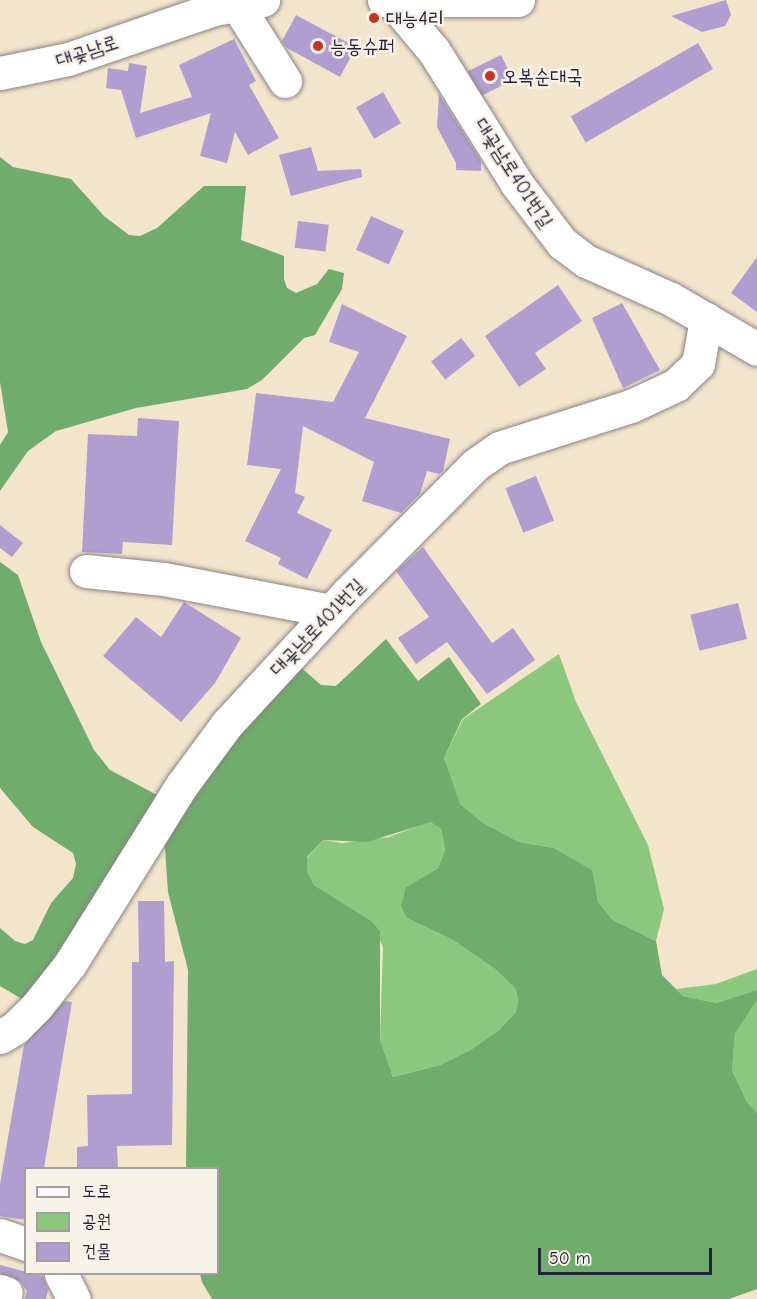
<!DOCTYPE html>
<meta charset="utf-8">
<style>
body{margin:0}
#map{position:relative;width:757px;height:1299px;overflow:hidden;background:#f3e4cc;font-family:"Comic Neue","Poor Story",sans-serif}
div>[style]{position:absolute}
.green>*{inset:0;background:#8bc77c}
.forest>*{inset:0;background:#70ac6c}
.building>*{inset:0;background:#b19ed0;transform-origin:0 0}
.roads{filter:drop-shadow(0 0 2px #8a8384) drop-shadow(0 0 2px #8a8384)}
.minor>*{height:33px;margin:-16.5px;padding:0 16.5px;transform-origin:16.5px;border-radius:16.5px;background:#fff}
.dots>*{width:16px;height:16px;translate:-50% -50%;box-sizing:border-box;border:3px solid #f7f3e8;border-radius:50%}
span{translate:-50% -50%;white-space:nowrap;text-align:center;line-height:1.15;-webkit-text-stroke:5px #f7f3e8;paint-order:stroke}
.poi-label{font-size:20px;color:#22223b}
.left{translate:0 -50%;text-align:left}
.street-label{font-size:20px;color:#22223b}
.legend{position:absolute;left:24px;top:1167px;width:195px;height:108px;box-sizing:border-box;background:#f7f3e8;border:2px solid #a29fa3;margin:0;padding:8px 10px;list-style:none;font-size:18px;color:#22223b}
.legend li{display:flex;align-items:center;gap:12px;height:30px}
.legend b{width:30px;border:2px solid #a29fa3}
.scale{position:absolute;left:538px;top:1248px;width:174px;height:27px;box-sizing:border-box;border:3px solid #22223b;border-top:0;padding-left:8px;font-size:18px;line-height:21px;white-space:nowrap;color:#22223b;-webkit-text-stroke:4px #f7f3e8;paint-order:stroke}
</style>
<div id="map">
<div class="green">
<i style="clip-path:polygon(559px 654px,576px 702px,648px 845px,664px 909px,656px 941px,613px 920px,598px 902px,591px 870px,554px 848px,519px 842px,483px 823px,460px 804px,450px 784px,444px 758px,463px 719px)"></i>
<i style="clip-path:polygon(431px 821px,441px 829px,445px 850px,438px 868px,406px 887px,407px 918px,453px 940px,495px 969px,516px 989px,518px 1001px,516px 1012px,499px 1030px,472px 1049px,440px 1065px,393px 1077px,380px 1040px,383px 947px,370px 920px,314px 885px,307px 871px,307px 858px,323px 840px,342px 843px,389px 837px)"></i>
<i style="clip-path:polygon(757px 969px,757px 990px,716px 1003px,683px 996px,676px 989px,716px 984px)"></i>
<i style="clip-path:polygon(757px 1000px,757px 1113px,747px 1102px,732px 1070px,735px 1034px)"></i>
</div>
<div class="forest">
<i style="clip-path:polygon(0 157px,13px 167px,71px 179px,104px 216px,129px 235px,140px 236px,157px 228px,204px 186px,246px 186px,241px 240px,284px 256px,284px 279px,287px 288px,296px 293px,317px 284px,329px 269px,344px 273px,342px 289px,315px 335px,304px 338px,262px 380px,247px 389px,136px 408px,56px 431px,28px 451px,0 491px,0 445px,8px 432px,0 382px)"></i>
<i style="clip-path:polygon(0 562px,18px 575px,41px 642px,94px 750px,110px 770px,157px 795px,98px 910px,22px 999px,0 986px,0 928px,15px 941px,25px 944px,33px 940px,51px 903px,73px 878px,76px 864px,73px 853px,33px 827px,0 788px)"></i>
<i style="clip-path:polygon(evenodd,386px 639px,418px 681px,449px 657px,481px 704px,462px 719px,444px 758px,460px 804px,483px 823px,519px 842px,554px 848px,592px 870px,598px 902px,613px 920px,656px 941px,662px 975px,683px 996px,716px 1003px,757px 990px,757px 1000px,735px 1034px,732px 1070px,747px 1102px,757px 1113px,757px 1289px,729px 1299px,212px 1299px,202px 1282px,200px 1274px,218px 1274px,218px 1168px,186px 1168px,188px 970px,168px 892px,164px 834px,217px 755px,298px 665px,321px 685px,336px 686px,386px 639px,431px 822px,441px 829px,445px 850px,438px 868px,406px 887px,401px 906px,407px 918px,453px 940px,495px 969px,516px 989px,518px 1001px,516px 1012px,499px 1030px,472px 1049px,440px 1065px,393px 1077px,380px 1040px,380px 931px,370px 920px,314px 885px,307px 871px,307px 857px,323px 840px,367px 842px,431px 822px)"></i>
</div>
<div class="building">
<i style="clip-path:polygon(726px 0,731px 15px,725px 26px,702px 32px,671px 16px)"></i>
<i style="clip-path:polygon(296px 15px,356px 47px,340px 77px,287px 48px,282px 41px)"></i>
<i style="clip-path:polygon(234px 39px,256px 81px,249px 85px,279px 138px,248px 155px,235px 132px,227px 163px,200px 156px,211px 113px,136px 138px,121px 90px,106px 88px,108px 68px,128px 71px,129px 63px,147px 66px,140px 113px,192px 97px,179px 65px)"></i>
<i style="left:698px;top:43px;width:30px;height:147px;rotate:60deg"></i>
<i style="left:501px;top:55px;width:28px;height:37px;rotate:64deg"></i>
<i style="left:383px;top:92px;width:36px;height:31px;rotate:60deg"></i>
<i style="clip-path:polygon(439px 94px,481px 161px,481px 171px,456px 170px,456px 163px,437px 127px)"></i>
<i style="clip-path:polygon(311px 147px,318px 171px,361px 169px,362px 177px,291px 196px,279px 155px)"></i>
<i style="left:371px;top:216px;width:36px;height:37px;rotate:24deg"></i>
<i style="left:298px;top:221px;width:31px;height:27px;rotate:7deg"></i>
<i style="clip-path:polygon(757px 257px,757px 312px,731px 293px)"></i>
<i style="clip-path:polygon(558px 285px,582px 321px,535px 353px,546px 369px,519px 387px,485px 336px)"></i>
<i style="clip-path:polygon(622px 303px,660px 370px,623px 388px,592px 318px)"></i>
<i style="clip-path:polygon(342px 304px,407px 336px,365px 418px,450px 439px,443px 471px,439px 474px,427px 471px,420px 494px,401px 513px,362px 501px,374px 462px,303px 426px,295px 493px,305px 497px,297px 513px,332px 530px,307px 579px,278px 564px,281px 558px,245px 541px,281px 469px,247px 465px,256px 393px,333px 402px,359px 352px,329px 342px)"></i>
<i style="left:461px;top:338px;width:23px;height:38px;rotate:52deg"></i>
<i style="clip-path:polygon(138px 418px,179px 421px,172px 545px,123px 542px,122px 554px,82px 552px,88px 434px,137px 436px)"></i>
<i style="left:536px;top:476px;width:48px;height:33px;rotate:68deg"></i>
<i style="clip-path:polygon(0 525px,23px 543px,12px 557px,0 548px)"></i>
<i style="clip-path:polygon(423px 547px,492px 643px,513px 628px,535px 660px,487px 694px,447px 642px,416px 664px,398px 638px,429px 617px,396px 571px)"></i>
<i style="clip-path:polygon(184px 602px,241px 638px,215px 683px,181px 722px,103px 656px,136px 617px,161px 637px)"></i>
<i style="left:738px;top:603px;width:37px;height:49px;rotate:76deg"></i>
<i style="clip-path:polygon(138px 901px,164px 901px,165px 962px,174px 961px,172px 1145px,117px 1146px,118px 1168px,77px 1168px,77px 1147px,88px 1146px,87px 1095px,132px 1094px,132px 962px,139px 962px)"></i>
<i style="clip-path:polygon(65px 1001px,72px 1002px,44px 1168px,26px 1168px,26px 1220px,0 1216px,0 1184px,24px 1045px)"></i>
<i style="clip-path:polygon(0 1265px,43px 1276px,48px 1290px,46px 1299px,25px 1299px,27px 1291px,20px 1281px,0 1273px)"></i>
</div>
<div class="roads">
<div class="minor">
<i style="left:384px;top:0;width:134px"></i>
<i style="left:392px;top:1px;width:65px;rotate:50deg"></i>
<i style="left:434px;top:51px;width:157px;rotate:58deg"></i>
<i style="left:517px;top:184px;width:74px;rotate:52.7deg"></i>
<i style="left:562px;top:243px;width:30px;rotate:37deg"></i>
<i style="left:586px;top:261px;width:93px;rotate:24.1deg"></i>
<i style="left:671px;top:299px;width:99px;rotate:30.2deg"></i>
<i style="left:237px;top:5px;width:90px;rotate:57.7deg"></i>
<i style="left:0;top:73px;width:69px;rotate:-11.6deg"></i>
<i style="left:68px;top:59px;width:154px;rotate:-18.9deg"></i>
<i style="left:214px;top:9px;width:50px;rotate:-10.4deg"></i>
<i style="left:86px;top:571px;width:78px;rotate:5.9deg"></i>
<i style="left:164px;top:579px;width:170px;rotate:10.8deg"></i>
<i style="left:0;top:1037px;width:17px;rotate:-31deg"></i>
<i style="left:15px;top:1028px;width:31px;rotate:-45deg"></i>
<i style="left:37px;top:1006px;width:53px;rotate:-51.8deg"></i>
<i style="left:70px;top:964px;width:211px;rotate:-58deg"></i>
<i style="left:182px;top:785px;width:76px;rotate:-53.6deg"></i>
<i style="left:227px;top:724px;width:178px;rotate:-47.3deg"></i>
<i style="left:348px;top:593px;width:180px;rotate:-45.2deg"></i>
<i style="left:475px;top:465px;width:29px;rotate:-35deg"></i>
<i style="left:499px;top:448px;width:139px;rotate:-17.7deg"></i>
<i style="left:631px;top:406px;width:50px;rotate:-25deg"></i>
<i style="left:676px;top:385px;width:30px;rotate:-44deg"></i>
<i style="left:698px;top:364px;width:46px;rotate:-79.9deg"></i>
<i style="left:0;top:1235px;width:28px;rotate:19deg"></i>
<i style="left:61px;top:1274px;width:28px;rotate:63deg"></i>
<i style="left:0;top:1291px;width:6px;rotate:18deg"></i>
</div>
</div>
<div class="dots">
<i style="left:374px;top:18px;background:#c8321e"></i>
<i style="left:318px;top:46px;background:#c8321e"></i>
<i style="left:490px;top:76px;background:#c8321e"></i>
</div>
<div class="poi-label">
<span class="left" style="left:386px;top:18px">대능4리</span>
<span class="left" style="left:330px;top:46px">능동슈퍼</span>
<span class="left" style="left:502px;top:76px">오복순대국</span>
</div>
<div class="street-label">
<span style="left:87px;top:51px;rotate:-18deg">대곶남로</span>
<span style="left:514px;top:173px;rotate:57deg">대곶남로401번길</span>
<span style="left:317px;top:627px;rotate:-46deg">대곶남로401번길</span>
</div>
<ul class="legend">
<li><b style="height:8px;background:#fff"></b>도로</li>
<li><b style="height:16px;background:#8bc77c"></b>공원</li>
<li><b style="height:16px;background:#b19ed0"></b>건물</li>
</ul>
<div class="scale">50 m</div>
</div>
